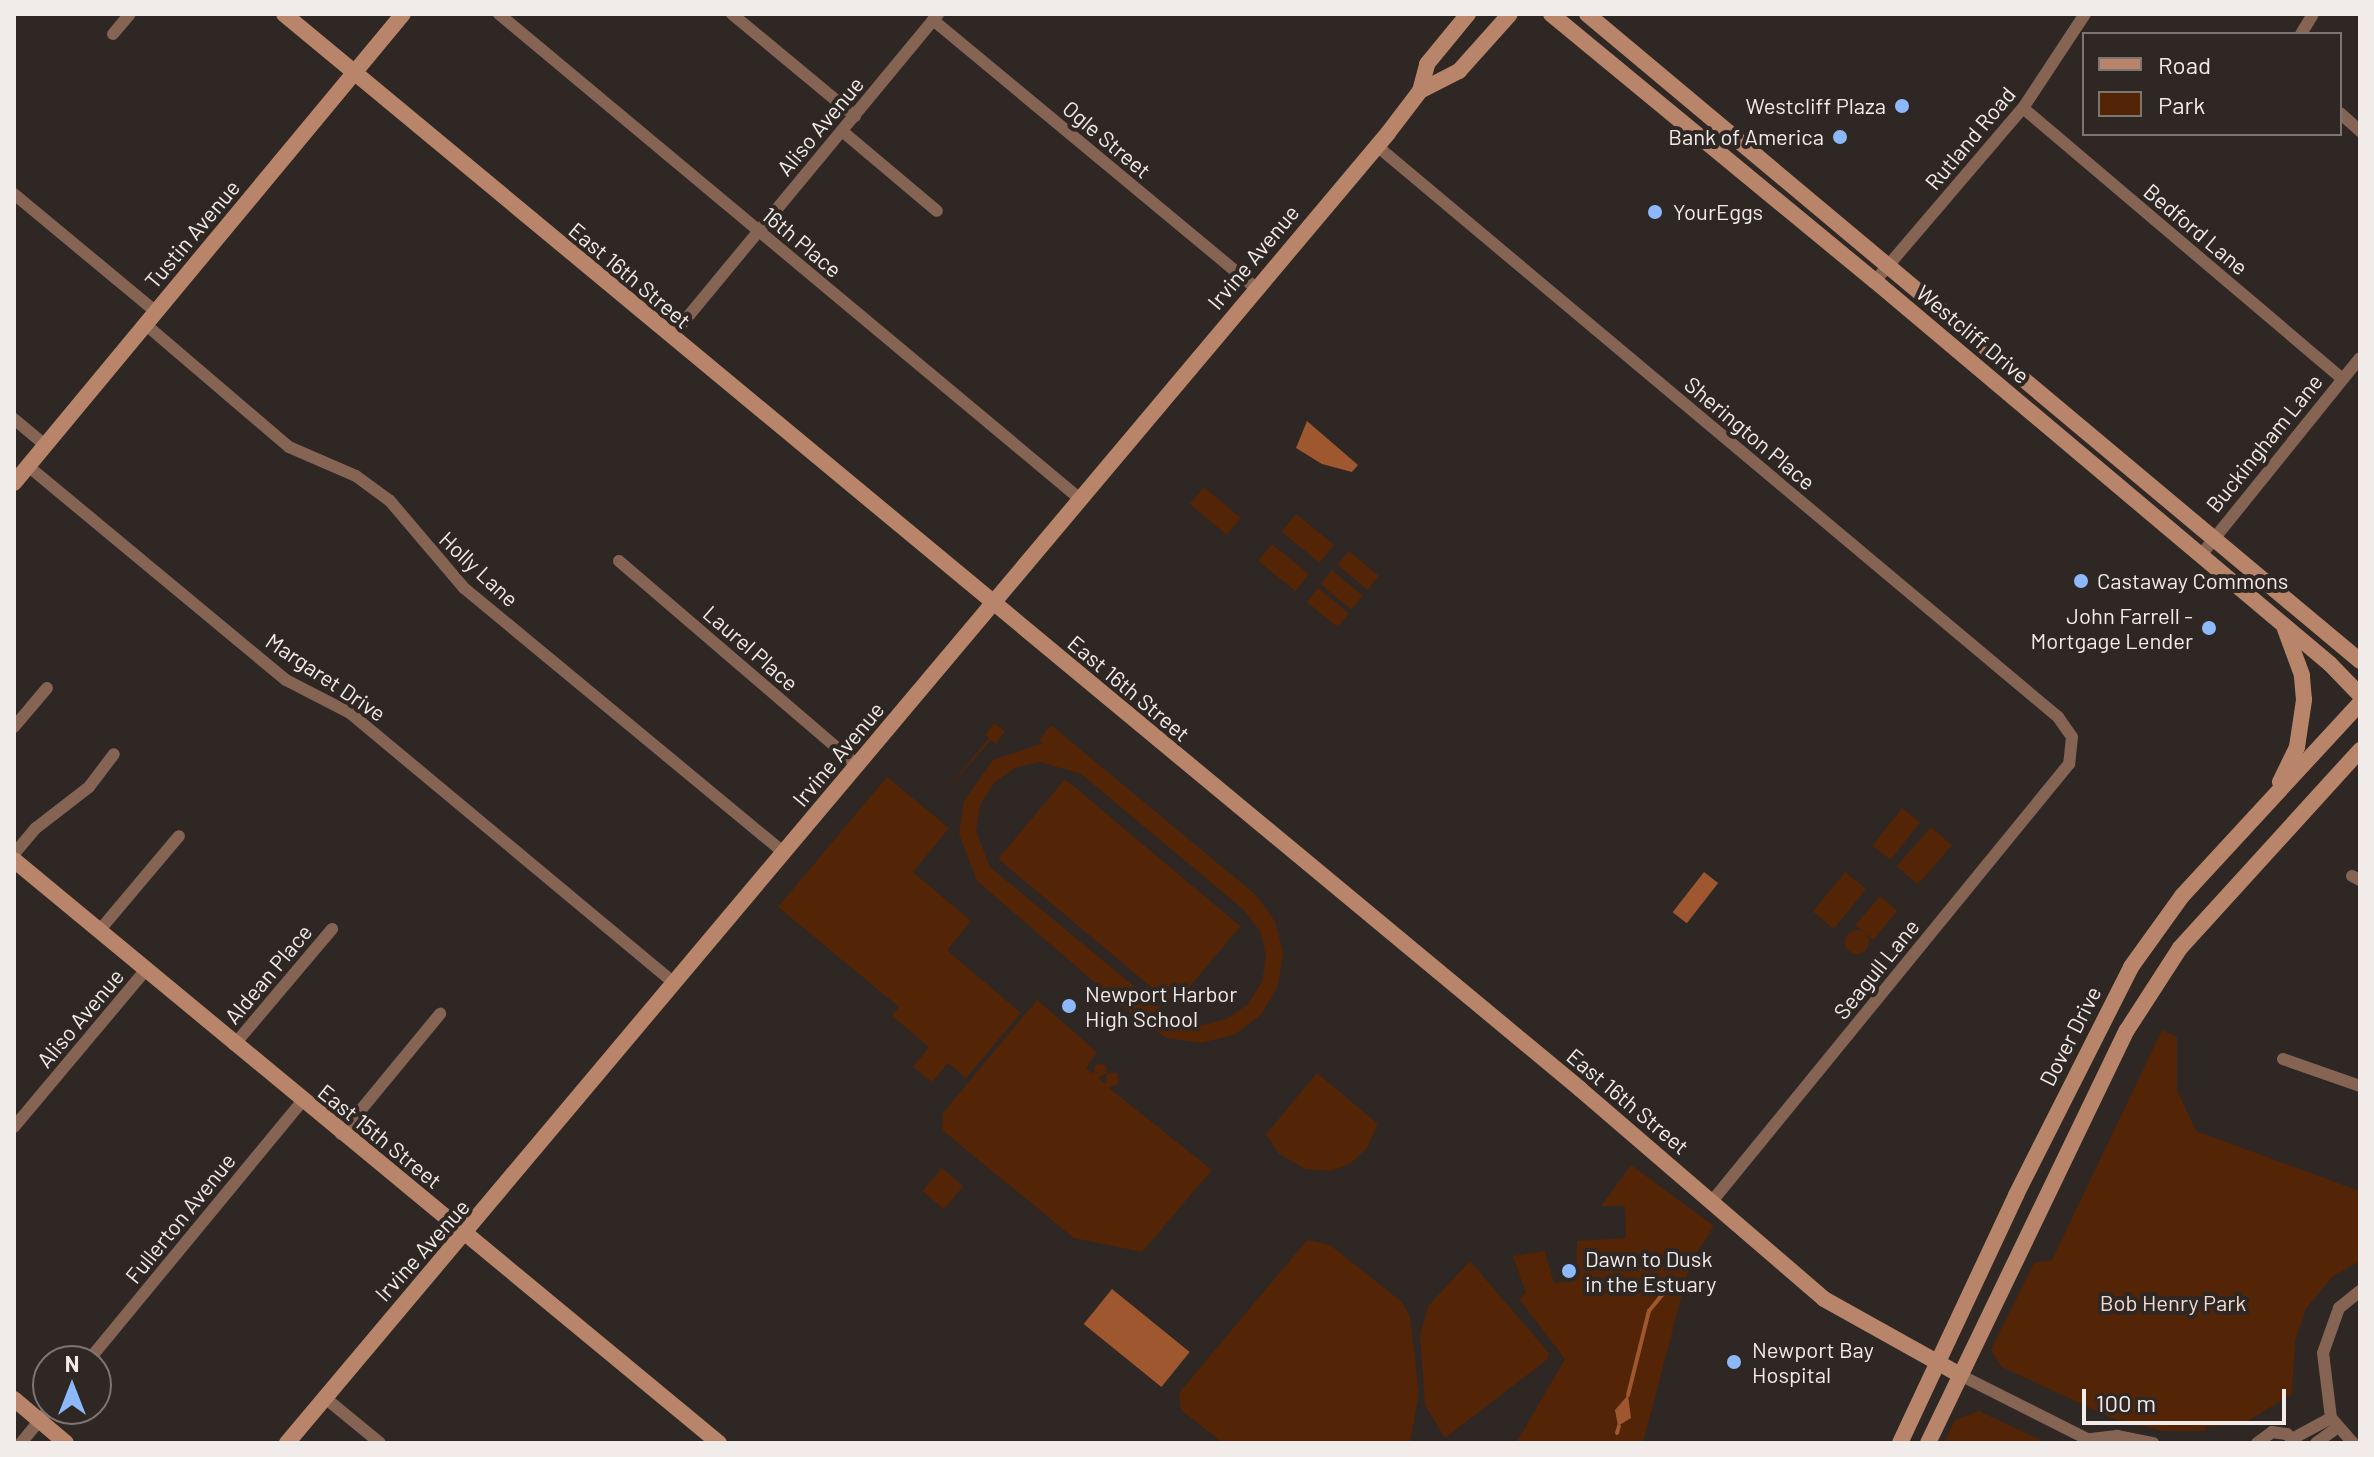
<!DOCTYPE html>
<style>
body{margin:0}
#map{position:relative;width:2374px;height:1457px;overflow:hidden;background:#2f2723;font-family:Barlow,sans-serif}
div>[style]{position:absolute}
.green>*{inset:0;background:#532405;transform-origin:0 0}
.round{border-radius:50%}
.water>*{inset:0;background:#9e572e;transform-origin:0 0}
.stream>*{height:4px;margin:-2px;padding:0 2px;transform-origin:2px;border-radius:2px;background:#9e572e}
.street>*{height:12px;margin:-6px;padding:0 6px;transform-origin:6px;border-radius:6px;background:#856454}
.secondary>*{height:16px;margin:-8px;padding:0 8px;transform-origin:8px;border-radius:8px;background:#b9856a}
.dots>*{width:22px;height:22px;translate:-50% -50%;box-sizing:border-box;border:4px solid #2f2723;border-radius:50%}
span{translate:-50% -50%;white-space:nowrap;text-align:center;line-height:1.15;-webkit-text-stroke:8px #2f2723;paint-order:stroke}
.poi-label{font-size:22px;color:#f1ebe9}
.right{translate:-100% -50%;text-align:right}
.left{translate:0 -50%;text-align:left}
.street-label{font-size:22px;color:#f1ebe9}
.park-label{font-size:22px;color:#f0dbd0}
.frame{position:absolute;inset:0;border:16px solid #f1ebe9;pointer-events:none}
.legend{position:absolute;left:2082px;top:32px;width:260px;height:104px;box-sizing:border-box;background:#2f2723;border:2px solid #7d7572;margin:0;padding:10px 14px;list-style:none;font-size:24px;color:#f1ebe9}
.legend li{display:flex;align-items:center;gap:16px;height:40px}
.legend b{width:40px;border:2px solid #7d7572}
.north{position:absolute;left:32px;top:1345px;width:80px;height:80px;box-sizing:border-box;background:#2f2723;border:2px solid #7d7572;border-radius:50%;rotate:0deg;font-size:22px;font-weight:700;line-height:32px;text-align:center;color:#f1ebe9}
.north::after{content:'';display:block;margin:auto;width:28px;height:36px;background:#8db9fc;clip-path:polygon(50% 0,100% 100%,50% 72%,0 100%)}
.scale{position:absolute;left:2082px;top:1389px;width:204px;height:36px;box-sizing:border-box;border:4px solid #f1ebe9;border-top:0;padding-left:10px;font-size:24px;line-height:28px;white-space:nowrap;color:#f1ebe9;-webkit-text-stroke:6px #2f2723;paint-order:stroke}
</style>
<div id="map">
<div class="green">
<i style="left:1204px;top:487px;width:48px;height:22px;rotate:40deg"></i>
<i style="left:1296px;top:514px;width:49px;height:23px;rotate:39deg"></i>
<i style="left:1272px;top:544px;width:48px;height:22px;rotate:39deg"></i>
<i style="left:1349px;top:551px;width:39px;height:18px;rotate:40deg"></i>
<i style="left:1332px;top:570px;width:40px;height:18px;rotate:40deg"></i>
<i style="left:1318px;top:588px;width:40px;height:18px;rotate:39deg"></i>
<i style="clip-path:polygon(994px 723px,1005px 731px,996px 744px,991px 740px,942px 795px,989px 738px,985px 735px)"></i>
<i style="clip-path:polygon(evenodd,1051px 725px,1256px 895px,1275px 921px,1283px 953px,1278px 986px,1261px 1015px,1234px 1035px,1201px 1043px,1167px 1038px,1141px 1022px,977px 881px,959px 834px,964px 801px,993px 760px,1043px 743px,1039px 740px,1051px 725px,1040px 762px,1081px 774px,1244px 910px,1260px 931px,1266px 956px,1262px 982px,1248px 1004px,1227px 1019px,1202px 1025px,1176px 1021px,990px 867px,976px 831px,980px 805px,994px 783px,1015px 768px,1040px 762px)"></i>
<i style="clip-path:polygon(887px 777px,949px 828px,913px 872px,971px 921px,947px 950px,1021px 1013px,966px 1078px,948px 1063px,932px 1082px,913px 1067px,929px 1047px,892px 1016px,899px 1007px,778px 907px)"></i>
<i style="left:1065px;top:779px;width:229px;height:104px;rotate:40deg"></i>
<i style="left:1902px;top:808px;width:23px;height:48px;rotate:38deg"></i>
<i style="left:1931px;top:827px;width:28px;height:52px;rotate:41deg"></i>
<i style="left:1845px;top:872px;width:27px;height:51px;rotate:39deg"></i>
<i style="left:1880px;top:896px;width:23px;height:38px;rotate:40deg"></i>
<i class="round" style="left:1845px;top:930px;width:24px;height:24px"></i>
<i style="clip-path:polygon(1037px 1000px,1097px 1052px,1086px 1068px,1094px 1074px,1095px 1064px,1106px 1065px,1107px 1073px,1098px 1078px,1105px 1084px,1107px 1074px,1117px 1072px,1119px 1083px,1109px 1088px,1212px 1170px,1142px 1252px,1074px 1238px,942px 1130px,943px 1113px)"></i>
<i style="clip-path:polygon(2162px 1030px,2177px 1037px,2177px 1090px,2196px 1131px,2360px 1191px,2360px 1261px,2332px 1277px,2306px 1309px,2295px 1341px,2292px 1394px,2243px 1424px,2205px 1427px,2205px 1431px,2163px 1431px,2112px 1418px,2002px 1367px,1991px 1350px,2034px 1263px,2052px 1260px)"></i>
<i style="clip-path:polygon(1317px 1073px,1378px 1124px,1367px 1148px,1350px 1164px,1331px 1171px,1305px 1169px,1279px 1154px,1266px 1134px)"></i>
<i style="clip-path:polygon(1631px 1165px,1714px 1226px,1690px 1264px,1643px 1443px,1516px 1443px,1565px 1359px,1519px 1299px,1526px 1293px,1513px 1256px,1545px 1251px,1554px 1283px,1577px 1280px,1577px 1241px,1626px 1238px,1625px 1206px,1601px 1206px)"></i>
<i style="left:942px;top:1168px;width:28px;height:30px;rotate:41deg"></i>
<i style="clip-path:polygon(1307px 1240px,1330px 1245px,1401px 1301px,1410px 1316px,1419px 1393px,1410px 1443px,1223px 1443px,1181px 1410px,1179px 1393px)"></i>
<i style="clip-path:polygon(1470px 1261px,1549px 1353px,1548px 1359px,1445px 1438px,1425px 1405px,1420px 1335px,1428px 1306px)"></i>
<i style="clip-path:polygon(1979px 1411px,2047px 1443px,1944px 1443px,1955px 1420px)"></i>
</div>
<div class="water">
<i style="clip-path:polygon(1307px 421px,1358px 465px,1352px 472px,1322px 464px,1296px 448px)"></i>
<i style="left:1704px;top:872px;width:18px;height:51px;rotate:38deg"></i>
<i style="left:1112px;top:1289px;width:100px;height:45px;rotate:39deg"></i>
<i style="clip-path:polygon(1628px 1395px,1631px 1418px,1618px 1426px,1615px 1410px)"></i>
</div>
<div class="stream">
<i style="left:1628px;top:1395px;width:87px;rotate:-76deg"></i>
<i style="left:1649px;top:1311px;width:38px;rotate:-51deg"></i>
<i style="left:1617px;top:1433px;width:7px;rotate:-74deg"></i>
</div>
<div class="street">
<i style="left:499px;top:14px;width:757px;rotate:39.85deg"></i>
<i style="left:732px;top:14px;width:160px;rotate:39.7deg"></i>
<i style="left:933px;top:20px;width:420px;rotate:39.7deg"></i>
<i style="left:113px;top:34px;width:26px;rotate:-50deg"></i>
<i style="left:2301px;top:34px;width:23px;rotate:-59deg"></i>
<i style="left:2023px;top:108px;width:419px;rotate:40.3deg"></i>
<i style="left:2340px;top:113px;width:27px;rotate:42deg"></i>
<i style="left:842px;top:131px;width:124px;rotate:40.1deg"></i>
<i style="left:1377px;top:146px;width:889px;rotate:39.98deg"></i>
<i style="left:2058px;top:717px;width:24px;rotate:55deg"></i>
<i style="left:2072px;top:737px;width:27px;rotate:96deg"></i>
<i style="left:2069px;top:764px;width:563px;rotate:129.23deg"></i>
<i style="left:14px;top:194px;width:185px;rotate:39.7deg"></i>
<i style="left:1875px;top:281px;width:228px;rotate:-49.5deg"></i>
<i style="left:2023px;top:108px;width:113px;rotate:-56.6deg"></i>
<i style="left:145px;top:324px;width:189px;rotate:40.5deg"></i>
<i style="left:289px;top:447px;width:73px;rotate:23.4deg"></i>
<i style="left:356px;top:476px;width:42px;rotate:36.3deg"></i>
<i style="left:390px;top:501px;width:114px;rotate:49.6deg"></i>
<i style="left:464px;top:588px;width:414px;rotate:39.6deg"></i>
<i style="left:671px;top:337px;width:419px;rotate:-50.4deg"></i>
<i style="left:14px;top:419px;width:40px;rotate:40deg"></i>
<i style="left:28px;top:466px;width:335px;rotate:39.7deg"></i>
<i style="left:286px;top:680px;width:72px;rotate:27.3deg"></i>
<i style="left:350px;top:713px;width:422px;rotate:39.8deg"></i>
<i style="left:2201px;top:555px;width:253px;rotate:-51.1deg"></i>
<i style="left:619px;top:561px;width:313px;rotate:40.6deg"></i>
<i style="left:14px;top:727px;width:51px;rotate:-49.8deg"></i>
<i style="left:14px;top:854px;width:34px;rotate:-50deg"></i>
<i style="left:36px;top:828px;width:67px;rotate:-37.7deg"></i>
<i style="left:89px;top:787px;width:41px;rotate:-52.9deg"></i>
<i style="left:2352px;top:876px;width:9px;rotate:27deg"></i>
<i style="left:99px;top:931px;width:124px;rotate:-49.9deg"></i>
<i style="left:234px;top:1045px;width:152px;rotate:-49.8deg"></i>
<i style="left:2283px;top:1059px;width:82px;rotate:19.3deg"></i>
<i style="left:14px;top:1127px;width:204px;rotate:-50deg"></i>
<i style="left:341px;top:1134px;width:156px;rotate:-50.5deg"></i>
<i style="left:88px;top:1361px;width:337px;rotate:-50.5deg"></i>
<i style="left:1960px;top:1375px;width:151px;rotate:26.7deg"></i>
<i style="left:324px;top:1397px;width:72px;rotate:39.4deg"></i>
<i style="left:2091px;top:1439px;width:26px;rotate:-7deg"></i>
<i style="left:2117px;top:1436px;width:37px;rotate:11deg"></i>
<i style="left:2292px;top:1439px;width:44px;rotate:-28.3deg"></i>
<i style="left:21px;top:1443px;width:44px;rotate:-50.5deg"></i>
<i style="left:2257px;top:1443px;width:19px;rotate:-36deg"></i>
<i style="left:2272px;top:1432px;width:15px;rotate:8deg"></i>
<i style="left:2287px;top:1434px;width:12px;rotate:48deg"></i>
<i style="left:2316px;top:1443px;width:26px;rotate:-36deg"></i>
<i style="left:2353px;top:1443px;width:33px;rotate:-131deg"></i>
<i style="left:2331px;top:1418px;width:65px;rotate:-97deg"></i>
<i style="left:2323px;top:1353px;width:48px;rotate:-70.4deg"></i>
<i style="left:2339px;top:1308px;width:27px;rotate:-39deg"></i>
</div>
<div class="secondary">
<i style="left:284px;top:14px;width:1684px;rotate:39.67deg"></i>
<i style="left:1580px;top:1089px;width:322px;rotate:40.7deg"></i>
<i style="left:1824px;top:1299px;width:156px;rotate:29.2deg"></i>
<i style="left:1551px;top:14px;width:420px;rotate:39.5deg"></i>
<i style="left:1875px;top:281px;width:595px;rotate:40.09deg"></i>
<i style="left:2330px;top:664px;width:43px;rotate:45.9deg"></i>
<i style="left:1587px;top:14px;width:1008px;rotate:39.93deg"></i>
<i style="left:1420px;top:91px;width:44px;rotate:-27.1deg"></i>
<i style="left:1459px;top:71px;width:76px;rotate:-48.2deg"></i>
<i style="left:14px;top:483px;width:609px;rotate:-50.33deg"></i>
<i style="left:2280px;top:782px;width:39px;rotate:-64deg"></i>
<i style="left:2297px;top:747px;width:48px;rotate:-81.5deg"></i>
<i style="left:2304px;top:700px;width:25px;rotate:-95deg"></i>
<i style="left:2302px;top:675px;width:49px;rotate:-110.3deg"></i>
<i style="left:14px;top:860px;width:915px;rotate:39.59deg"></i>
<i style="left:14px;top:1399px;width:68px;rotate:40.2deg"></i>
<i style="left:287px;top:1443px;width:1711px;rotate:-49.95deg"></i>
<i style="left:1388px;top:133px;width:53px;rotate:-52.7deg"></i>
<i style="left:1420px;top:91px;width:28px;rotate:-75deg"></i>
<i style="left:1427px;top:64px;width:65px;rotate:-50.6deg"></i>
<i style="left:1900px;top:1443px;width:274px;rotate:-64.9deg"></i>
<i style="left:2016px;top:1195px;width:255px;rotate:-63.2deg"></i>
<i style="left:2131px;top:967px;width:87px;rotate:-54.3deg"></i>
<i style="left:2182px;top:896px;width:263px;rotate:-47.3deg"></i>
<i style="left:1928px;top:1443px;width:458px;rotate:-64.3deg"></i>
<i style="left:2127px;top:1030px;width:98px;rotate:-57.1deg"></i>
<i style="left:2180px;top:948px;width:268px;rotate:-47.7deg"></i>
</div>
<div class="dots">
<i style="left:1902px;top:106px;background:#8db9fc"></i>
<i style="left:1840px;top:137px;background:#8db9fc"></i>
<i style="left:1655px;top:212px;background:#8db9fc"></i>
<i style="left:2081px;top:581px;background:#8db9fc"></i>
<i style="left:2209px;top:628px;background:#8db9fc"></i>
<i style="left:1069px;top:1006px;background:#8db9fc"></i>
<i style="left:1569px;top:1271px;background:#8db9fc"></i>
<i style="left:1734px;top:1362px;background:#8db9fc"></i>
</div>
<div class="poi-label">
<span class="right" style="left:1886px;top:106px">Westcliff Plaza</span>
<span class="right" style="left:1824px;top:137px">Bank of America</span>
<span class="left" style="left:1673px;top:212px">YourEggs</span>
<span class="left" style="left:2097px;top:581px">Castaway Commons</span>
<span class="right" style="left:2193px;top:628px">John Farrell -<br>Mortgage Lender</span>
<span class="left" style="left:1085px;top:1006px">Newport Harbor<br>High School</span>
<span class="left" style="left:1585px;top:1271px">Dawn to Dusk<br>in the Estuary</span>
<span class="left" style="left:1752px;top:1362px">Newport Bay<br>Hospital</span>
</div>
<div class="street-label">
<span style="left:820px;top:126px;rotate:-50deg">Aliso Avenue</span>
<span style="left:1970px;top:138px;rotate:-50deg">Rutland Road</span>
<span style="left:1107px;top:139px;rotate:40deg">Ogle Street</span>
<span style="left:2196px;top:229px;rotate:40deg">Bedford Lane</span>
<span style="left:192px;top:234px;rotate:-50deg">Tustin Avenue</span>
<span style="left:802px;top:242px;rotate:40deg">16th Place</span>
<span style="left:1253px;top:257px;rotate:-50deg">Irvine Avenue</span>
<span style="left:630px;top:275px;rotate:40deg">East 16th Street</span>
<span style="left:1973px;top:334px;rotate:40deg">Westcliff Drive</span>
<span style="left:1750px;top:433px;rotate:40deg">Sherington Place</span>
<span style="left:2264px;top:443px;rotate:-51deg">Buckingham Lane</span>
<span style="left:479px;top:569px;rotate:43deg">Holly Lane</span>
<span style="left:751px;top:648px;rotate:41deg">Laurel Place</span>
<span style="left:326px;top:677px;rotate:34deg">Margaret Drive</span>
<span style="left:1129px;top:688px;rotate:40deg">East 16th Street</span>
<span style="left:838px;top:754px;rotate:-50deg">Irvine Avenue</span>
<span style="left:1876px;top:969px;rotate:-51deg">Seagull Lane</span>
<span style="left:268px;top:974px;rotate:-50deg">Aldean Place</span>
<span style="left:80px;top:1018px;rotate:-50deg">Aliso Avenue</span>
<span style="left:2070px;top:1036px;rotate:-63deg">Dover Drive</span>
<span style="left:1628px;top:1101px;rotate:40deg">East 16th Street</span>
<span style="left:380px;top:1136px;rotate:39deg">East 15th Street</span>
<span style="left:180px;top:1218px;rotate:-51deg">Fullerton Avenue</span>
<span style="left:422px;top:1250px;rotate:-48deg">Irvine Avenue</span>
</div>
<div class="park-label">
<span style="left:2173px;top:1303px">Bob Henry Park</span>
</div>
<div class="frame"></div>
<ul class="legend">
<li><b style="height:10px;background:#b9856a"></b>Road</li>
<li><b style="height:22px;background:#532405"></b>Park</li>
</ul>
<div class="north">N</div>
<div class="scale">100 m</div>
</div>
